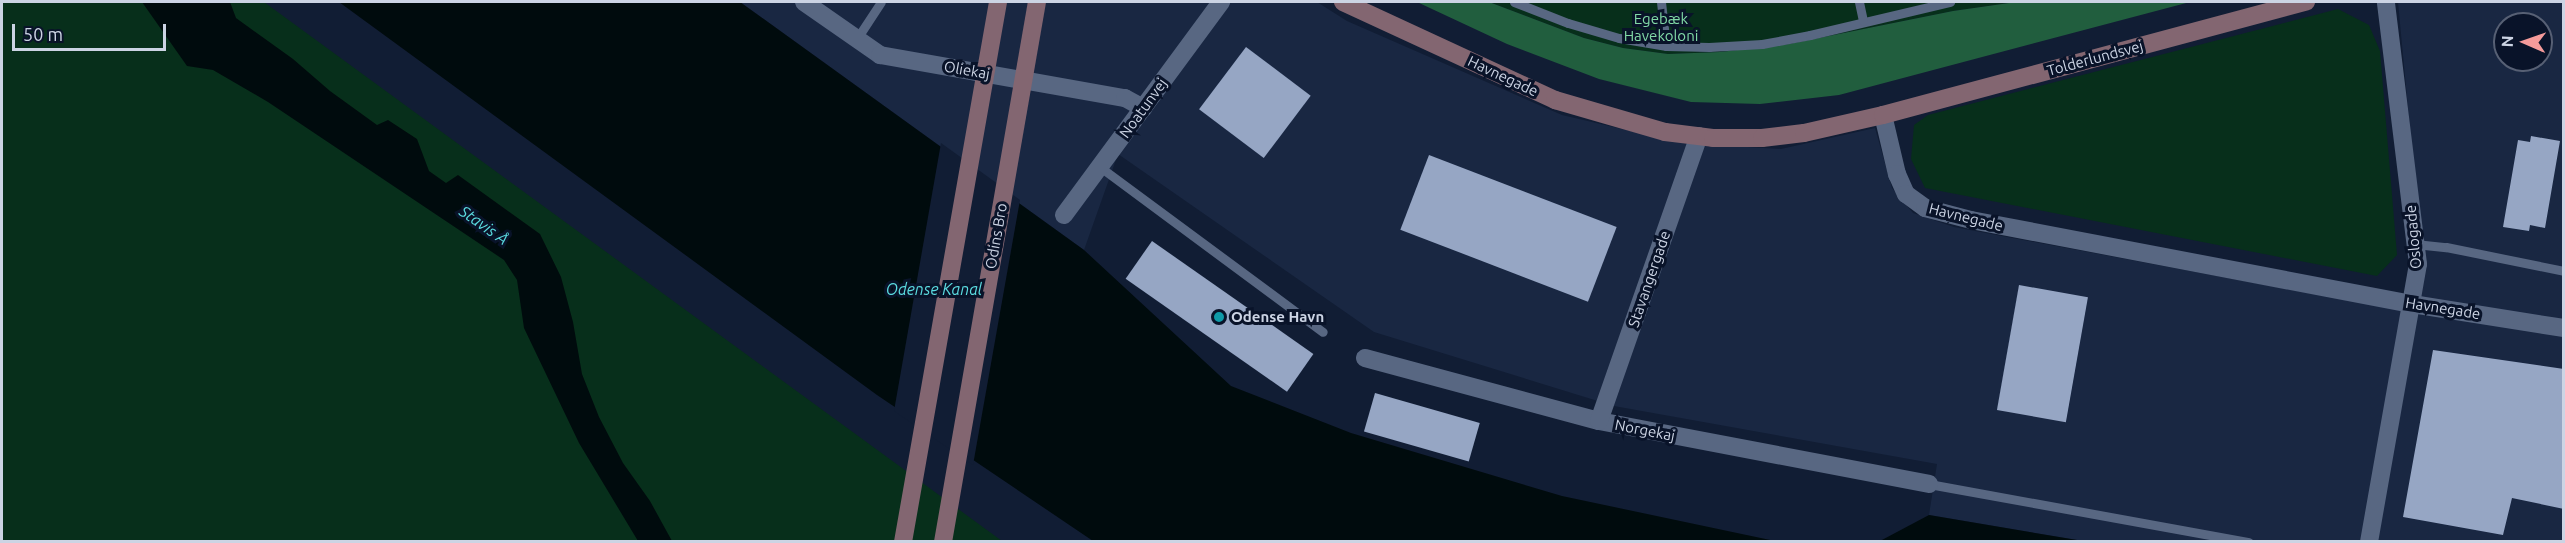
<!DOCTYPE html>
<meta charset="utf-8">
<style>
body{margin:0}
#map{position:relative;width:2565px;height:543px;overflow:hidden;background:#111d34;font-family:Ubuntu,sans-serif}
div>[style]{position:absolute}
.built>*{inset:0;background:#192742}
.green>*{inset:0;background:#072f1b}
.forest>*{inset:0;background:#215e3e}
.water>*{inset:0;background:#000b0d}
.pier>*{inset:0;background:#111d34}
.building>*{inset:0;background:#96a6c4;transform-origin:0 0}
.lane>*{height:9px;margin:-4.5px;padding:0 4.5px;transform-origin:4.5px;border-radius:4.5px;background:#586782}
.street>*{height:18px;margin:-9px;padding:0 9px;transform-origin:9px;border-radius:9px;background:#586782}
.secondary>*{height:18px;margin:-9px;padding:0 9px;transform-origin:9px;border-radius:9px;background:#836671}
.dots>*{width:16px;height:16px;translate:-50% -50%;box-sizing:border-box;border:3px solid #091329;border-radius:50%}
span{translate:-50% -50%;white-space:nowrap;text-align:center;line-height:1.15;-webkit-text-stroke:6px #091329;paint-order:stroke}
.park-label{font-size:15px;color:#82daa7}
.street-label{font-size:15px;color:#ccd4e4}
.poi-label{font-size:15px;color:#ccd4e4;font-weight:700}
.left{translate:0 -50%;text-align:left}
.water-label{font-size:16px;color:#5bdce1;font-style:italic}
.frame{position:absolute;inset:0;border:3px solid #ccd4e4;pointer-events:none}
.north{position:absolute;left:2493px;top:12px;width:60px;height:60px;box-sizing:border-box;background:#091329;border:2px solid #576074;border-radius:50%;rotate:272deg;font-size:16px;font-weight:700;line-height:24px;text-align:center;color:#ccd4e4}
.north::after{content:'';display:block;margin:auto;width:21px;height:27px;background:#f59b9b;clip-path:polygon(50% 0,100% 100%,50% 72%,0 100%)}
.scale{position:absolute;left:12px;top:24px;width:154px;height:27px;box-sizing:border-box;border:3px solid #ccd4e4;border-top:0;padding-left:8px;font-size:18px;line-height:21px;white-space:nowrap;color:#ccd4e4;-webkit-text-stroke:4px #091329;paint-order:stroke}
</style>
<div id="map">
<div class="built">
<i style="clip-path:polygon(740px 2px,1317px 2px,1347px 21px,1562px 115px,1682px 143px,1781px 149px,1875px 128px,1892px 188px,1913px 213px,1954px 227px,2405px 311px,2363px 541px,2083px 541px,1929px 515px,1937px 464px,1614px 406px,1374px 332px,1118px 154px,1084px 250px)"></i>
<i style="clip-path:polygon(evenodd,2398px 2px,2563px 2px,2563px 541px,2375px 542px,2424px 278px,2398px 2px,2505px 24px,2541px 24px,2541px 60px,2505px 60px,2505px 24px)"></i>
</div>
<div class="green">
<i style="clip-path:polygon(2px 2px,264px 2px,1002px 541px,2px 541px)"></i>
<i style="clip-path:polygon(1489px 2px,2016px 2px,1953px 11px,1789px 44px,1720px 52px,1668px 54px,1623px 48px,1584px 38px)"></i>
<i style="clip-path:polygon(2338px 9px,2369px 25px,2380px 51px,2397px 255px,2377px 276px,1925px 188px,1911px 159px,1914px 125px,1928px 115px)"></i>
</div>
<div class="forest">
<i style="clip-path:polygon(1417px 2px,1489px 2px,1584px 38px,1623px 48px,1668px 54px,1720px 52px,1789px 44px,1953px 11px,2016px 2px,2190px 2px,1839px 95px,1760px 104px,1691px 102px,1599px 79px,1507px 44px)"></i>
</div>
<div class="water">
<i style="clip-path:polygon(142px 2px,230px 2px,236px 18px,293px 59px,330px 91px,377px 125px,388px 120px,417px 139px,429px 171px,446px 183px,458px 175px,540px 234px,561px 277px,573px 322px,582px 374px,599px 417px,623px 463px,650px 501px,672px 541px,638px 541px,579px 443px,524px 328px,517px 280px,504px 260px,268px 102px,213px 70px,187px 66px)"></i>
<i style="clip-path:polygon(339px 2px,740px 2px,1084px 250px,1231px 386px,1351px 433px,1562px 496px,1775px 541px,1093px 541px,877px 395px)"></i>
<i style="clip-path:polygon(1929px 515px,2083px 541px,1880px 541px)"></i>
</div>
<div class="pier">
<i style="clip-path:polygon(941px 143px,1020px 200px,973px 465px,894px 411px)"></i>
</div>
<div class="building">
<i style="left:1246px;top:47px;width:81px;height:78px;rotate:37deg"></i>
<i style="clip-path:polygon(2531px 136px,2560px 141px,2545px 228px,2530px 225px,2529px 231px,2503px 227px,2518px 140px,2530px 142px)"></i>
<i style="left:1429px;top:155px;width:201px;height:80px;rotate:21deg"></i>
<i style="left:1152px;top:241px;width:197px;height:46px;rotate:35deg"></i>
<i style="left:2019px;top:285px;width:70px;height:127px;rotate:10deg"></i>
<i style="clip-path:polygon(2433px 350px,2564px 369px,2564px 509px,2512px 498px,2503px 535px,2403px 517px)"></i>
<i style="left:1375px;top:393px;width:109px;height:40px;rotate:16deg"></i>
</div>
<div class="lane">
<i style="left:1514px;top:2px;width:58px;rotate:21.3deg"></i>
<i style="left:1568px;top:23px;width:53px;rotate:16.4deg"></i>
<i style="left:1619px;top:38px;width:48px;rotate:9.7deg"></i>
<i style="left:1666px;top:46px;width:43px;rotate:1.3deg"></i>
<i style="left:1709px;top:47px;width:53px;rotate:-3.2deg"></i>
<i style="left:1762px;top:44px;width:49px;rotate:-10.6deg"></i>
<i style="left:1810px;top:35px;width:144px;rotate:-13.3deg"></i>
<i style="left:1661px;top:2px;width:44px;rotate:83.5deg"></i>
<i style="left:1859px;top:2px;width:19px;rotate:78deg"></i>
<i style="left:856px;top:40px;width:45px;rotate:-56.7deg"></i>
<i style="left:1100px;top:167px;width:277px;rotate:36.5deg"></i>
<i style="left:2415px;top:244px;width:31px;rotate:6deg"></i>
<i style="left:2446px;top:247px;width:120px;rotate:11.5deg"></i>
<i style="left:1929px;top:484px;width:325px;rotate:10.3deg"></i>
</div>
<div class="street">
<i style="left:804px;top:2px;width:93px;rotate:34.9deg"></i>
<i style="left:880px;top:55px;width:249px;rotate:10deg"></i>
<i style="left:1125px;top:98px;width:21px;rotate:29deg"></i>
<i style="left:1883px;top:115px;width:61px;rotate:76.7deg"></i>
<i style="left:1897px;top:174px;width:22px;rotate:66deg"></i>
<i style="left:1906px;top:194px;width:24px;rotate:36deg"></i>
<i style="left:1925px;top:208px;width:48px;rotate:14.6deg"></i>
<i style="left:1971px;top:220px;width:449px;rotate:10.8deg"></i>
<i style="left:2412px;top:304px;width:154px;rotate:9deg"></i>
<i style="left:1064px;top:215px;width:265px;rotate:-53.6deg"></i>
<i style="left:1365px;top:358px;width:242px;rotate:15.1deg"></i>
<i style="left:1599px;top:421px;width:336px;rotate:10.8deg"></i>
<i style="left:1599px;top:421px;width:302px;rotate:-70.7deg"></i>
<i style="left:2369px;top:542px;width:282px;rotate:-80deg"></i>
<i style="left:2418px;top:264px;width:264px;rotate:-97deg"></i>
</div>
<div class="secondary">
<i style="left:1343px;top:2px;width:234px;rotate:24.8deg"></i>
<i style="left:1555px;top:100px;width:115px;rotate:16.2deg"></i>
<i style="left:1665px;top:132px;width:48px;rotate:7.1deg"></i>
<i style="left:1713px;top:138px;width:49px"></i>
<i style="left:1762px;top:138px;width:42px;rotate:-6.8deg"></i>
<i style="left:1804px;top:133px;width:81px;rotate:-12.8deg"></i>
<i style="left:1883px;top:115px;width:438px;rotate:-15deg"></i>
<i style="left:903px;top:542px;width:548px;rotate:-80.02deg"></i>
<i style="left:943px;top:542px;width:548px;rotate:-80.13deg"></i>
</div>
<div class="dots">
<i style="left:1219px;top:317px;background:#0f9aa8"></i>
</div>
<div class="park-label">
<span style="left:1661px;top:27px">Egebæk<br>Havekoloni</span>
</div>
<div class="street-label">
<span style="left:2095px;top:58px;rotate:-15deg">Tolderlundsvej</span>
<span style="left:967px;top:70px;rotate:10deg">Oliekaj</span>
<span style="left:1503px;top:76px;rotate:25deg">Havnegade</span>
<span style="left:1143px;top:108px;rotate:-54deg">Noatunvej</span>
<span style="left:1966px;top:217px;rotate:14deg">Havnegade</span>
<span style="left:996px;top:236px;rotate:-80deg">Odins Bro</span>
<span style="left:2413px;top:237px;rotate:-95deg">Oslogade</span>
<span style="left:1649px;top:279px;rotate:-71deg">Stavangergade</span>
<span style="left:2443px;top:308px;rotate:9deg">Havnegade</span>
<span style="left:1645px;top:430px;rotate:11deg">Norgekaj</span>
</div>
<div class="poi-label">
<span class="left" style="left:1231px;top:317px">Odense Havn</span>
</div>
<div class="water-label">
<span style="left:484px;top:225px;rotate:35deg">Stavis Å</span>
<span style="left:934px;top:289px">Odense Kanal</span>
</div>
<div class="frame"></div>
<div class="north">N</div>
<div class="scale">50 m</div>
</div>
